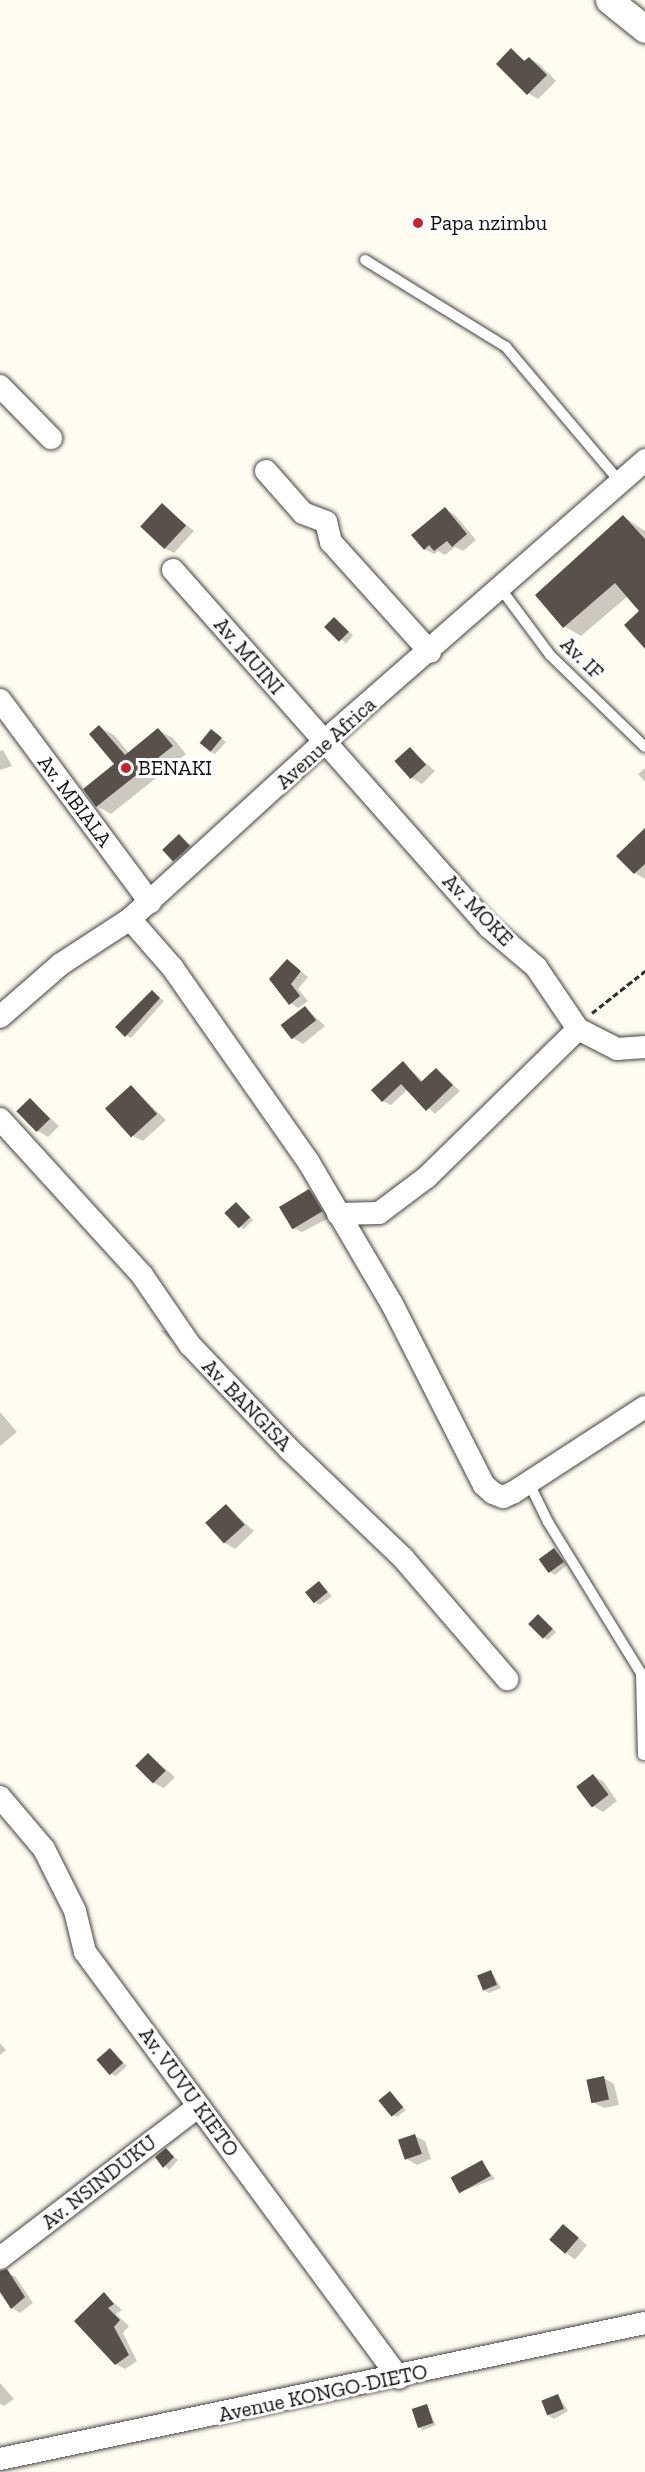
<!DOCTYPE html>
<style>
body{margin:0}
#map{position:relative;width:645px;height:2472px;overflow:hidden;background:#fffcf2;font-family:"Zilla Slab",serif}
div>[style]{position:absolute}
.shadow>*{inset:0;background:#0003;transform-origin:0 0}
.building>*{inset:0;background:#58504b;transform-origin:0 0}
.path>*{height:3px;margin-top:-1.5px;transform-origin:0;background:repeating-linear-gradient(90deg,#313131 0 6px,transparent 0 9px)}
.roads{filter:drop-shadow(0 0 2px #424242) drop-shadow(0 0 2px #424242)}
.service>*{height:10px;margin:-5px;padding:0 5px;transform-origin:5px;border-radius:5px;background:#fff}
.minor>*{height:22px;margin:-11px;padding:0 11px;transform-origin:11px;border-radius:11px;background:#fff}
.tertiary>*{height:27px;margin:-13.5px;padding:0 13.5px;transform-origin:13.5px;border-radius:13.5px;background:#fff}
.dots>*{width:16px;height:16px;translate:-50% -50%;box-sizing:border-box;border:3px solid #fff;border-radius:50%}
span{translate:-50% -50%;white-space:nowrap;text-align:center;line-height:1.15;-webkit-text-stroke:6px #fff;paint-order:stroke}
.poi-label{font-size:21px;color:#0f0f0f}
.left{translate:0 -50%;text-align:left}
.street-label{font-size:21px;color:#0f0f0f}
</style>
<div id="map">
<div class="shadow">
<i style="clip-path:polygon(511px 50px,526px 61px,529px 58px,539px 64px,556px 81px,538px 99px,528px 93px)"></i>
<i style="clip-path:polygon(162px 505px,194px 531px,174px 553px,164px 548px)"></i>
<i style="clip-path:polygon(445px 509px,455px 515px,476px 540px,463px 551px,455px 547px,445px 555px,438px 551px,434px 554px,424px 549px)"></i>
<i style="clip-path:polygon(624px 517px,645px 531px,645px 646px,641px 611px,628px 596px,581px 636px,564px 626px)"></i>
<i style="left:334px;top:619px;width:25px;height:11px;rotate:40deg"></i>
<i style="clip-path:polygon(99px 727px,114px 735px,129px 753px,158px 730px,173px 738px,186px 754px,111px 814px,97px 806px,116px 764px)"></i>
<i style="clip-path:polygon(216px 733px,226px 742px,215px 754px,211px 752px)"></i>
<i style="clip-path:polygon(410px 749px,435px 771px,422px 784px,412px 778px)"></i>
<i style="clip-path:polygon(3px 750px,12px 766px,0 770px,0 751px)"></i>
<i style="clip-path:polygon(645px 768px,645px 782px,638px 774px)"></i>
<i style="clip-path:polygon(179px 836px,199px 852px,184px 866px,164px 850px)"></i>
<i style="clip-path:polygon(645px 840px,645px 879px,635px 873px)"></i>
<i style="clip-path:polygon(288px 961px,308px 977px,298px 989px,308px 1001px,298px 1008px,290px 1003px)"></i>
<i style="clip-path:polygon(152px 992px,164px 1001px,131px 1038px,126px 1035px)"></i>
<i style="clip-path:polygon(305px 1007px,325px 1026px,303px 1044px,293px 1038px)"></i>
<i style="clip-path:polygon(403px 1063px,423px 1081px,436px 1069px,460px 1091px,435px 1114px,408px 1089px,391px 1105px,383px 1101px)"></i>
<i style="clip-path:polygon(131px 1087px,166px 1120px,143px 1141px,133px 1136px)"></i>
<i style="clip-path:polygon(30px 1100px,59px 1126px,48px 1137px,38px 1131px)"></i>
<i style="clip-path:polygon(308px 1190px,318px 1196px,331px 1217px,302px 1232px,292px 1227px)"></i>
<i style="clip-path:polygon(237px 1204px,253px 1220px,244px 1229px,239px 1226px)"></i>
<i style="clip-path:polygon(160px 1330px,166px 1331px,173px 1342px)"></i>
<i style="clip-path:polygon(0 1412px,17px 1432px,0 1446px)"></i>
<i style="clip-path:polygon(226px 1506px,254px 1531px,235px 1549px,225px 1543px)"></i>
<i style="clip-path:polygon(554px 1549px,567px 1565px,555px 1575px,551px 1573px)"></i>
<i style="clip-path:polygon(319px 1583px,332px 1596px,320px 1605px,316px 1603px)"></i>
<i style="clip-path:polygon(539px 1616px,556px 1632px,548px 1640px,544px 1638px)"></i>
<i style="clip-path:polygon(149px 1755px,175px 1777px,164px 1788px,154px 1783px)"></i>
<i style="clip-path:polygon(593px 1776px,603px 1781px,617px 1801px,603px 1812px,593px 1806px)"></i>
<i style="clip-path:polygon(491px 1971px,501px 1988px,489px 1993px,484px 1990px)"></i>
<i style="clip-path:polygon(0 2043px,6px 2050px,0 2055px)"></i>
<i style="clip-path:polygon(110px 2050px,127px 2066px,116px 2076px,111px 2074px)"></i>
<i style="clip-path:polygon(604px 2078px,614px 2084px,619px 2105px,604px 2108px,594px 2103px)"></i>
<i style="clip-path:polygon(390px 2093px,406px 2110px,397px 2117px,393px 2115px)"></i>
<i style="clip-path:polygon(415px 2136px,425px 2141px,431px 2159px,417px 2165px,407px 2159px)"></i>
<i style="clip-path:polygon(166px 2150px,178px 2160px,169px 2170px,157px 2157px)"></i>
<i style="clip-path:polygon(482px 2162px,495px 2179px,460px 2192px,456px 2189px)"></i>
<i style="left:564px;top:2226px;width:30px;height:19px;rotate:40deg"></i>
<i style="clip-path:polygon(0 2271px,15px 2276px,33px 2303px,20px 2313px,12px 2308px,0 2290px)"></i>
<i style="clip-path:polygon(104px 2294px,122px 2310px,116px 2314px,129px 2326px,123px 2333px,137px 2361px,125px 2369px,116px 2364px)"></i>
<i style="clip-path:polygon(0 2383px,14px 2399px,4px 2406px,0 2404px)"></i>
<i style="clip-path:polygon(558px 2395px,568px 2411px,554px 2419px,549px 2416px)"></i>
<i style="clip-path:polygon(427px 2406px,436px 2425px,423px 2430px,418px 2427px)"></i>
</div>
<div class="building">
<i style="clip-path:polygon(511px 48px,524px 61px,529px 57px,547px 75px,527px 95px,496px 64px)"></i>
<i style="left:162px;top:503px;width:33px;height:32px;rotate:43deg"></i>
<i style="clip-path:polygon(445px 507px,467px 534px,452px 547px,447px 541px,434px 551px,429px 545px,424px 550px,411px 535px)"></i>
<i style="clip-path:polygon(623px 515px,645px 539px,645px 649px,624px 625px,639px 611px,615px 583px,563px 628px,535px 595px)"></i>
<i style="left:334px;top:617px;width:21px;height:14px;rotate:45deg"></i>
<i style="clip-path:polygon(99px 725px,125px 755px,158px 728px,173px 746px,96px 807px,83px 789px,114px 764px,89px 734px)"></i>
<i style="left:211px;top:729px;width:14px;height:18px;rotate:39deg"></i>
<i style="left:410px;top:747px;width:24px;height:21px;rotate:48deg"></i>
<i style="clip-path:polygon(645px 828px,645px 864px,634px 874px,616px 856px)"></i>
<i style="left:179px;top:834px;width:16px;height:23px;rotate:47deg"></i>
<i style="clip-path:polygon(287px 959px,301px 971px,291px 984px,300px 996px,289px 1005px,269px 979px)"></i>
<i style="clip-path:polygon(152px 990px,160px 998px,125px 1037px,115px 1027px)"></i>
<i style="left:305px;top:1006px;width:18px;height:31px;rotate:52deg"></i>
<i style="clip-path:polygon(403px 1061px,421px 1082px,436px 1068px,453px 1085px,426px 1111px,401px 1084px,382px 1102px,371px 1090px)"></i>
<i style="left:131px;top:1085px;width:39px;height:35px;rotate:48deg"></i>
<i style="left:30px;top:1098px;width:29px;height:19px;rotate:46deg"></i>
<i style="left:309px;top:1189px;width:26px;height:35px;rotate:59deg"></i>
<i style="left:236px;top:1202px;width:21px;height:16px;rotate:47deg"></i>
<i style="left:226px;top:1504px;width:28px;height:28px;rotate:48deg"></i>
<i style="left:554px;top:1548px;width:17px;height:19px;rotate:54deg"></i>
<i style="left:319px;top:1581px;width:14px;height:18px;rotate:51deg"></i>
<i style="left:538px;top:1614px;width:21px;height:14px;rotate:45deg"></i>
<i style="left:148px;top:1753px;width:25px;height:18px;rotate:45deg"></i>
<i style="left:593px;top:1774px;width:26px;height:21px;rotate:53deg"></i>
<i style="left:491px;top:1970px;width:16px;height:15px;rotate:68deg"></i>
<i style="left:110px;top:2048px;width:20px;height:18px;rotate:49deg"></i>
<i style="left:604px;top:2076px;width:24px;height:18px;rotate:78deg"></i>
<i style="left:390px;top:2091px;width:21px;height:15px;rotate:51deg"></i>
<i style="left:415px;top:2134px;width:21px;height:18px;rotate:71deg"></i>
<i style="clip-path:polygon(166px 2148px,174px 2157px,163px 2168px,155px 2157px)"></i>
<i style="left:482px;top:2160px;width:18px;height:36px;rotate:61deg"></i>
<i style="left:563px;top:2224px;width:21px;height:21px;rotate:41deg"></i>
<i style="clip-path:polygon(7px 2269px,25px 2297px,11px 2309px,0 2292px,0 2271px)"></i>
<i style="clip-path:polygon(104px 2292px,114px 2304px,108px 2308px,120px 2320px,114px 2327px,129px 2355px,115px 2365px,74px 2321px)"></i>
<i style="left:558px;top:2394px;width:16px;height:18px;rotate:68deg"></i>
<i style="left:427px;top:2404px;width:20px;height:16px;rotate:72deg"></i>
</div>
<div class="path">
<i style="left:592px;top:1013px;width:68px;rotate:-38.4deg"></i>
</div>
<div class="roads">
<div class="service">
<i style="left:365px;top:260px;width:166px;rotate:31.7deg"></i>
<i style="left:506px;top:347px;width:177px;rotate:49.8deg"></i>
<i style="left:501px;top:589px;width:82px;rotate:53.4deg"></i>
<i style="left:550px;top:655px;width:132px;rotate:44.1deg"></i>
<i style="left:528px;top:1481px;width:46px;rotate:64deg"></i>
<i style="left:548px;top:1522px;width:177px;rotate:58.4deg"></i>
<i style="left:641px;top:1673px;width:82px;rotate:88.6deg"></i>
</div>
<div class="minor">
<i style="left:0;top:386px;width:73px;rotate:45.6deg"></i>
<i style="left:266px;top:471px;width:56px;rotate:48.6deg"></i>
<i style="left:303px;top:513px;width:25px;rotate:21deg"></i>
<i style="left:326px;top:522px;width:21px;rotate:76deg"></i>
<i style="left:331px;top:542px;width:148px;rotate:48deg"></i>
<i style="left:173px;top:570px;width:477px;rotate:48.5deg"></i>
<i style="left:489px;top:927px;width:62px;rotate:40.4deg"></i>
<i style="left:536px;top:967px;width:75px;rotate:55.9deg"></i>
<i style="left:578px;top:1029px;width:44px;rotate:27.1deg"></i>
<i style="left:617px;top:1049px;width:28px;rotate:-4deg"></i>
<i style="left:0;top:700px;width:252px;rotate:53.4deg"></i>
<i style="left:130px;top:919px;width:64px;rotate:48.8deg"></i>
<i style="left:172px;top:967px;width:237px;rotate:55deg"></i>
<i style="left:308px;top:1161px;width:166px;rotate:59.6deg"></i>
<i style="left:392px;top:1304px;width:203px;rotate:63.1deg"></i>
<i style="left:484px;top:1485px;width:12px;rotate:42deg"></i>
<i style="left:493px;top:1493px;width:11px;rotate:22deg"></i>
<i style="left:503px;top:1497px;width:12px;rotate:-24deg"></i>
<i style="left:514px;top:1492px;width:156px;rotate:-33deg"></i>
<i style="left:0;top:1017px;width:81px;rotate:-41deg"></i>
<i style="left:61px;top:964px;width:82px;rotate:-33.1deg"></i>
<i style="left:130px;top:919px;width:280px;rotate:-42.4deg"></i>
<i style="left:337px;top:730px;width:410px;rotate:-41.2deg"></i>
<i style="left:0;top:1119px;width:211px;rotate:47.7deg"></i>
<i style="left:142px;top:1275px;width:85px;rotate:55.6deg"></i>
<i style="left:190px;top:1345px;width:144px;rotate:46.4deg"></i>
<i style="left:289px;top:1449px;width:158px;rotate:43.7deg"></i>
<i style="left:403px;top:1558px;width:160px;rotate:49.3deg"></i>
<i style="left:338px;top:1214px;width:41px;rotate:-1.4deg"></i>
<i style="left:379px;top:1213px;width:60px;rotate:-36.9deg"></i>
<i style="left:427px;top:1177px;width:211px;rotate:-44.4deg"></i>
<i style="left:0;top:1797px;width:68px;rotate:49.8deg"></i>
<i style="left:44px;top:1849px;width:69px;rotate:63.4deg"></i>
<i style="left:75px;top:1911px;width:42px;rotate:76.3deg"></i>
<i style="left:85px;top:1952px;width:529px;rotate:53.61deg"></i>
<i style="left:0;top:2258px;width:250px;rotate:-37.4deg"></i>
<i style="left:0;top:2459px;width:659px;rotate:-11.91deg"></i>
</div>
<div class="tertiary">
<i style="left:609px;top:0;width:46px;rotate:38.9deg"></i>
</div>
</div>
<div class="dots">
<i style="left:418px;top:223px;background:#c32434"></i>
<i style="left:126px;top:768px;background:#c32434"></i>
</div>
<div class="poi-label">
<span class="left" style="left:430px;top:223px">Papa nzimbu</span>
<span class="left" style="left:138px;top:768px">BENAKI</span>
</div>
<div class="street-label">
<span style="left:249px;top:656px;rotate:49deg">Av. MUINI</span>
<span style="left:582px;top:658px;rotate:44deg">Av. IF</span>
<span style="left:326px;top:743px;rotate:-42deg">Avenue Africa</span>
<span style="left:75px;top:801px;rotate:53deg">Av. MBIALA</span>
<span style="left:478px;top:910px;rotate:46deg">Av. MOKE</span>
<span style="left:247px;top:1405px;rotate:46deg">Av. BANGISA</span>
<span style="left:189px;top:2092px;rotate:54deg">Av. VUVU KIETO</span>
<span style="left:99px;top:2182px;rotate:-38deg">Av. NSINDUKU</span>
<span style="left:323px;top:2393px;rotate:-12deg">Avenue KONGO-DIETO</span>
</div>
</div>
